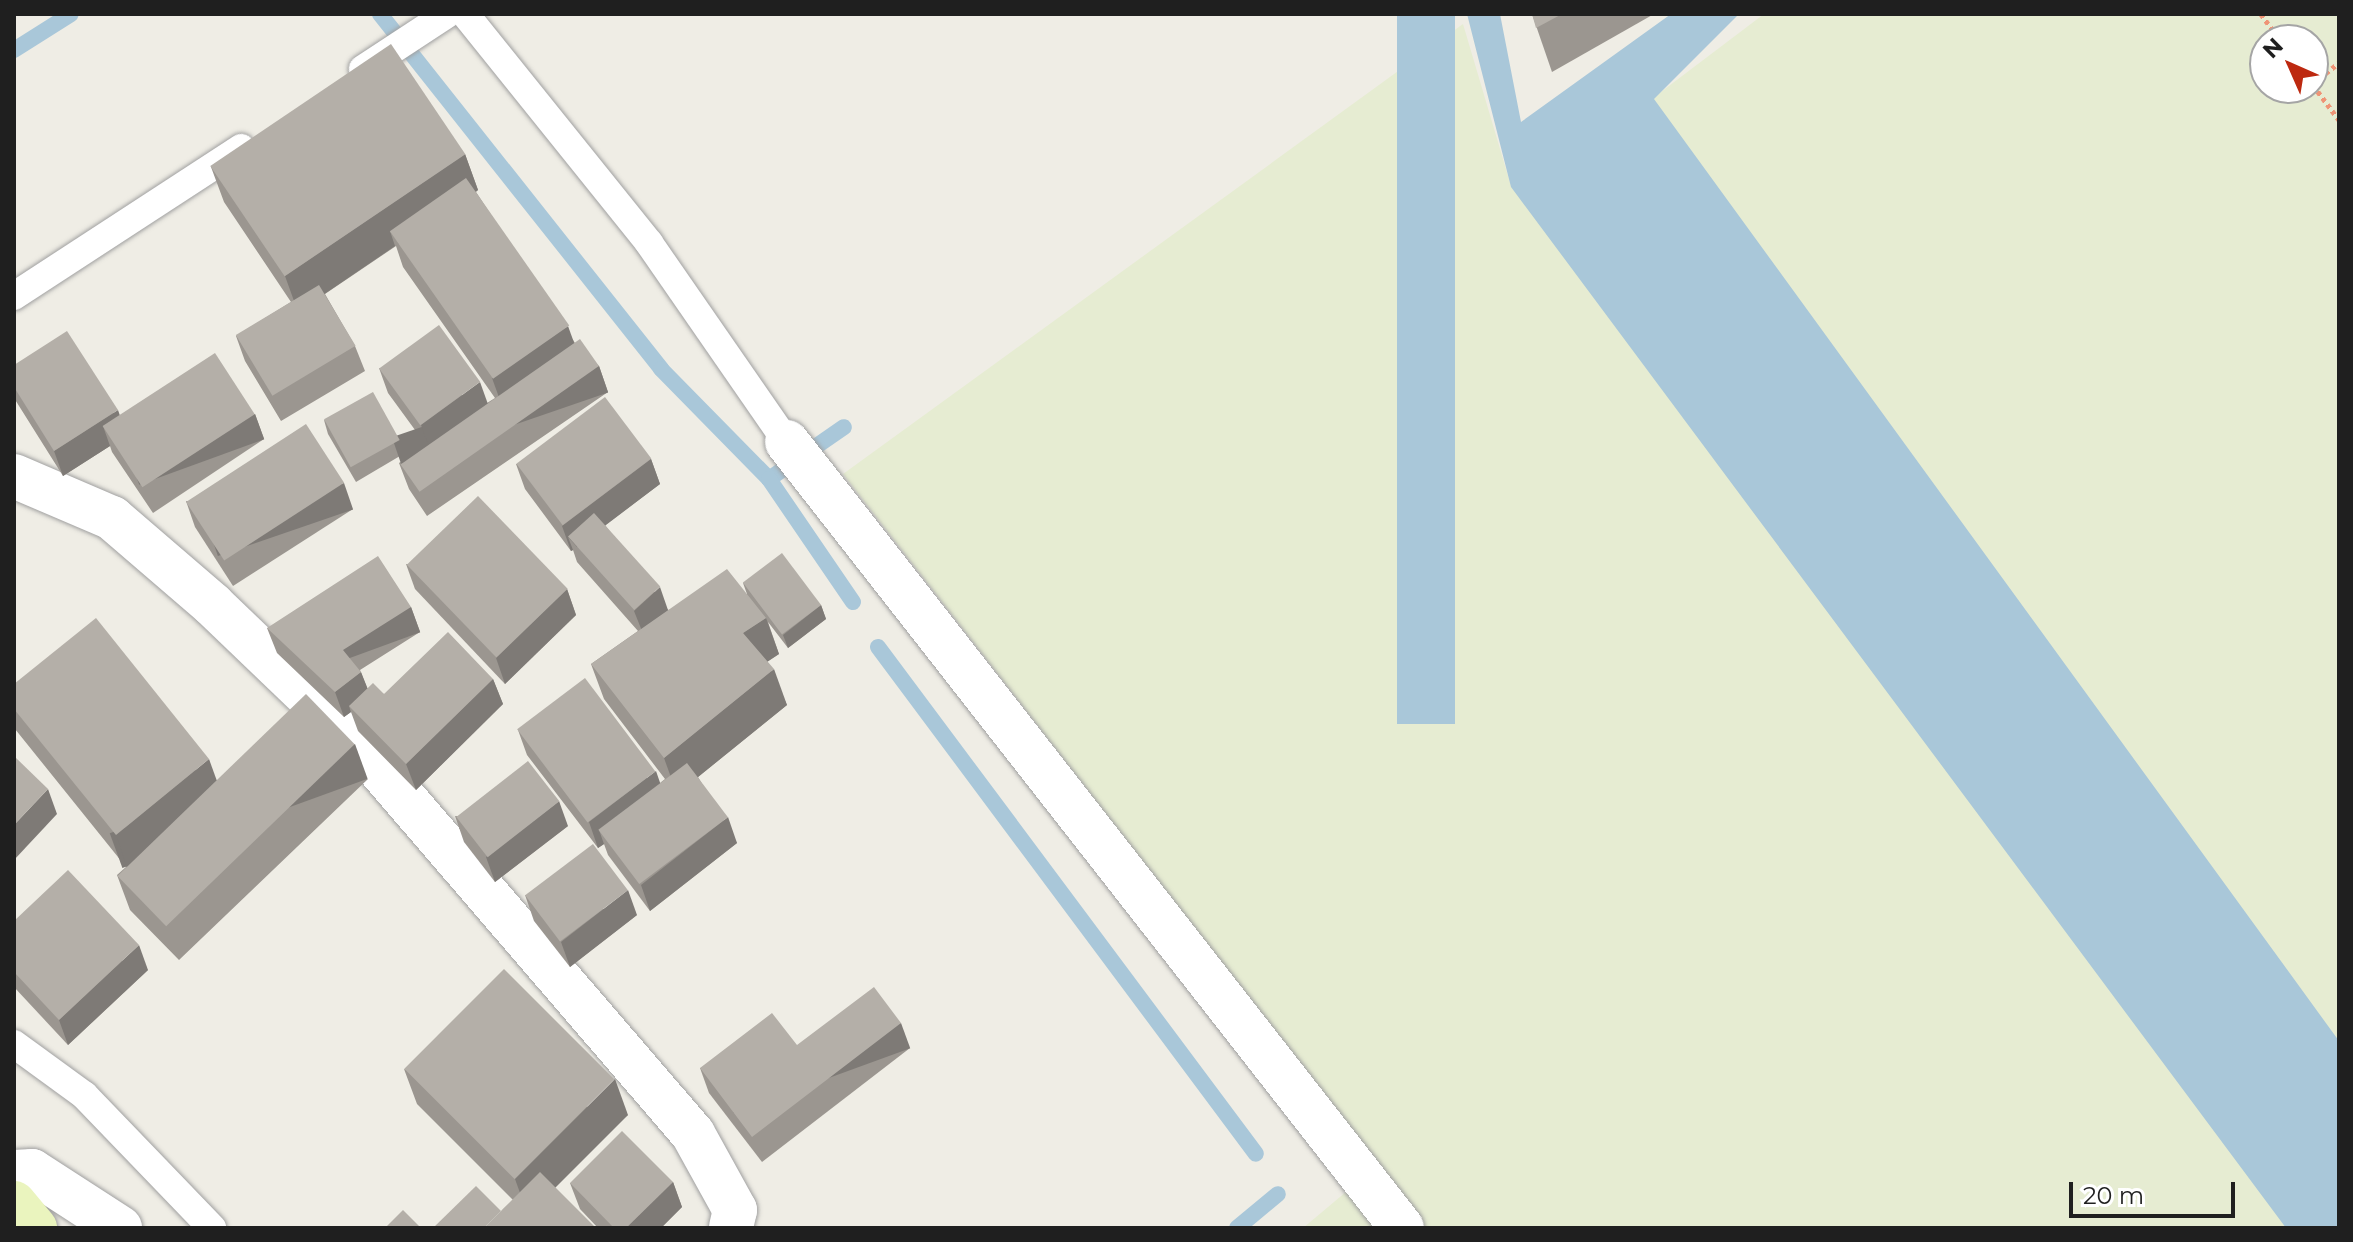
<!DOCTYPE html>
<style>
body{margin:0}
#map{position:relative;width:2353px;height:1242px;overflow:hidden;background:#efede5;font-family:Montserrat,sans-serif}
div>[style]{position:absolute}
.farmland>*{inset:0;background:#e6ecd2}
.water>*{inset:0;background:#a9c7d9;transform-origin:0 0}
.stream>*{height:16px;margin:-8px;padding:0 8px;transform-origin:8px;border-radius:8px;background:#a9c7d9}
.path>*{height:5px;margin-top:-2.5px;transform-origin:0;background:repeating-linear-gradient(90deg,#ef9476 0 4px,transparent 0 8px)}
.roads{filter:drop-shadow(0 0 2px #a0a0a0) drop-shadow(0 0 2px #a0a0a0)}
.lane>*{height:28px;margin:-14px;padding:0 14px;transform-origin:14px;border-radius:14px;background:#fff}
.street>*{height:44px;margin:-22px;padding:0 22px;transform-origin:22px;border-radius:22px;background:#fff}
.secondary>*{height:44px;margin:-22px;padding:0 22px;transform-origin:22px;border-radius:22px;background:#eaf4be}
.wall>*{inset:0;background:#9b9690}
.shaded-wall>*{inset:0;background:#7e7a76;transform-origin:0 0}
.building>*{inset:0;background:#b4afa8;transform-origin:0 0}
span{translate:-50% -50%;white-space:nowrap;text-align:center;line-height:1.15;-webkit-text-stroke:7px #fff;paint-order:stroke}
.frame{position:absolute;inset:0;border:16px solid #1f1f1f;pointer-events:none}
.north{position:absolute;left:2249px;top:24px;width:80px;height:80px;box-sizing:border-box;background:#fff;border:2px solid #a5a5a5;border-radius:50%;rotate:315deg;font-size:22px;font-weight:700;line-height:32px;text-align:center;color:#1f1f1f}
.north::after{content:'';display:block;margin:auto;width:28px;height:36px;background:#bd2910;clip-path:polygon(50% 0,100% 100%,50% 72%,0 100%)}
.scale{position:absolute;left:2069px;top:1182px;width:166px;height:36px;box-sizing:border-box;border:4px solid #1f1f1f;border-top:0;padding-left:10px;font-size:24px;line-height:28px;white-space:nowrap;color:#1f1f1f;-webkit-text-stroke:6px #fff;paint-order:stroke}
</style>
<div id="map">
<div class="farmland">
<i style="clip-path:polygon(evenodd,1764px 14px,2339px 14px,2339px 1228px,1303px 1228px,1378px 1165px,843px 474px,1463px 24px,1511px 186px,1653px 98px,1764px 14px,2265px 40px,2313px 40px,2313px 88px,2265px 88px,2265px 40px)"></i>
</div>
<div class="water">
<i style="left:1397px;top:14px;width:58px;height:710px"></i>
<i style="clip-path:polygon(1467px 14px,1500px 14px,1521px 122px,1671px 14px,1739px 14px,1654px 99px,2339px 1041px,2339px 1228px,2286px 1228px,1511px 187px)"></i>
</div>
<div class="stream">
<i style="left:380px;top:14px;width:453px;rotate:51.6deg"></i>
<i style="left:661px;top:369px;width:154px;rotate:45.5deg"></i>
<i style="left:769px;top:479px;width:91px;rotate:-34.7deg"></i>
<i style="left:14px;top:50px;width:67px;rotate:-32.3deg"></i>
<i style="left:769px;top:479px;width:149px;rotate:55.7deg"></i>
<i style="left:878px;top:647px;width:632px;rotate:53.29deg"></i>
<i style="left:1237px;top:1228px;width:53px;rotate:-39.7deg"></i>
</div>
<div class="path">
<i style="left:2261px;top:14px;width:32px;rotate:54deg"></i>
<i style="left:2313px;top:83px;width:33px;rotate:-38deg"></i>
<i style="left:2313px;top:85px;width:44px;rotate:53.4deg"></i>
</div>
<div class="roads">
<div class="lane">
<i style="left:465px;top:14px;width:294px;rotate:51.2deg"></i>
<i style="left:649px;top:243px;width:242px;rotate:55.3deg"></i>
<i style="left:363px;top:69px;width:100px;rotate:-33.2deg"></i>
<i style="left:14px;top:296px;width:271px;rotate:-33.1deg"></i>
<i style="left:14px;top:1044px;width:87px;rotate:36.1deg"></i>
<i style="left:84px;top:1095px;width:185px;rotate:46.1deg"></i>
</div>
<div class="street">
<i style="left:787px;top:442px;width:998px;rotate:51.96deg"></i>
<i style="left:14px;top:476px;width:107px;rotate:23.2deg"></i>
<i style="left:112px;top:518px;width:133px;rotate:40.7deg"></i>
<i style="left:213px;top:605px;width:198px;rotate:43.8deg"></i>
<i style="left:356px;top:742px;width:517px;rotate:49.31deg"></i>
<i style="left:693px;top:1134px;width:87px;rotate:61.1deg"></i>
<i style="left:735px;top:1210px;width:18px;rotate:103deg"></i>
<i style="left:14px;top:1172px;width:18px;rotate:-3deg"></i>
<i style="left:32px;top:1171px;width:105px;rotate:32.9deg"></i>
</div>
<div class="secondary">
<i style="left:14px;top:1203px;width:33px;rotate:50deg"></i>
</div>
</div>
<div class="wall">
<i style="clip-path:polygon(1532px 14px,1654px 14px,1552px 72px)"></i>
<i style="clip-path:polygon(465px 154px,478px 190px,476px 192px,575px 343px,599px 366px,608px 392px,427px 516px,409px 489px,399px 463px,426px 445px,388px 393px,379px 368px,487px 403px,495px 398px,403px 267px,396px 246px,325px 294px,355px 346px,365px 371px,281px 421px,245px 361px,236px 336px,291px 302px,224px 202px,211px 167px)"></i>
<i style="clip-path:polygon(14px 365px,120px 416px,255px 414px,264px 439px,153px 513px,112px 452px,110px 446px,63px 476px,14px 398px)"></i>
<i style="clip-path:polygon(324px 420px,400px 440px,405px 453px,356px 482px,328px 434px)"></i>
<i style="clip-path:polygon(651px 459px,660px 484px,605px 525px,668px 610px,747px 594px,743px 583px,821px 605px,826px 619px,788px 648px,768px 622px,779px 654px,767px 662px,787px 705px,698px 777px,737px 843px,650px 911px,608px 855px,604px 844px,598px 848px,527px 755px,518px 730px,660px 783px,665px 779px,604px 699px,591px 664px,638px 631px,577px 562px,573px 550px,571px 551px,525px 489px,516px 464px)"></i>
<i style="clip-path:polygon(186px 501px,353px 509px,233px 586px,195px 527px)"></i>
<i style="clip-path:polygon(406px 564px,567px 589px,576px 615px,505px 684px,415px 589px)"></i>
<i style="clip-path:polygon(411px 607px,420px 632px,360px 670px,367px 688px,384px 694px,493px 679px,503px 704px,416px 790px,358px 731px,351px 712px,344px 717px,277px 653px,267px 628px)"></i>
<i style="clip-path:polygon(14px 684px,216px 780px,368px 779px,179px 960px,130px 910px,117px 875px,126px 867px,15px 729px)"></i>
<i style="clip-path:polygon(455px 816px,568px 826px,495px 882px,464px 842px)"></i>
<i style="clip-path:polygon(525px 895px,637px 915px,570px 967px,534px 921px)"></i>
<i style="clip-path:polygon(14px 921px,148px 970px,68px 1045px,14px 987px)"></i>
<i style="clip-path:polygon(910px 1048px,762px 1162px,709px 1093px,700px 1068px)"></i>
<i style="clip-path:polygon(404px 1069px,628px 1115px,501px 1211px,513px 1200px,417px 1104px)"></i>
<i style="clip-path:polygon(673px 1182px,682px 1207px,661px 1228px,598px 1228px,580px 1209px,570px 1183px)"></i>
</div>
<div class="shaded-wall">
<i style="clip-path:polygon(465px 154px,478px 190px,399px 244px,390px 231px,395px 246px,298px 312px,285px 276px)"></i>
<i style="clip-path:polygon(568px 326px,581px 362px,505px 414px,492px 378px)"></i>
<i style="left:599px;top:366px;width:28px;height:219px;rotate:71deg"></i>
<i style="clip-path:polygon(480px 382px,489px 407px,430px 450px,421px 425px)"></i>
<i style="clip-path:polygon(118px 410px,127px 436px,103px 426px,110px 446px,63px 476px,54px 451px)"></i>
<i style="left:255px;top:414px;width:27px;height:133px;rotate:70deg"></i>
<i style="clip-path:polygon(651px 459px,660px 484px,577px 547px,568px 537px,573px 550px,571px 551px,562px 526px)"></i>
<i style="left:344px;top:483px;width:28px;height:143px;rotate:71deg"></i>
<i style="clip-path:polygon(660px 587px,669px 613px,644px 636px,634px 611px)"></i>
<i style="clip-path:polygon(567px 589px,576px 615px,505px 684px,496px 658px)"></i>
<i style="clip-path:polygon(821px 605px,826px 619px,788px 648px,783px 635px)"></i>
<i style="left:411px;top:607px;width:27px;height:80px;rotate:70deg"></i>
<i style="clip-path:polygon(766px 618px,779px 654px,756px 669px,743px 633px)"></i>
<i style="clip-path:polygon(774px 669px,787px 705px,677px 794px,664px 758px)"></i>
<i style="clip-path:polygon(361px 672px,371px 697px,349px 706px,351px 712px,344px 717px,335px 692px)"></i>
<i style="clip-path:polygon(493px 679px,503px 704px,416px 790px,406px 764px)"></i>
<i style="left:355px;top:744px;width:37px;height:261px;rotate:70deg"></i>
<i style="clip-path:polygon(209px 759px,222px 795px,128px 870px,116px 835px)"></i>
<i style="clip-path:polygon(656px 771px,665px 797px,599px 830px,604px 844px,598px 848px,589px 822px)"></i>
<i style="clip-path:polygon(48px 789px,57px 814px,14px 860px,14px 825px)"></i>
<i style="clip-path:polygon(559px 801px,568px 826px,495px 882px,486px 857px)"></i>
<i style="clip-path:polygon(728px 817px,737px 843px,650px 911px,641px 885px)"></i>
<i style="clip-path:polygon(628px 890px,637px 915px,570px 967px,561px 942px)"></i>
<i style="clip-path:polygon(139px 945px,148px 970px,68px 1045px,59px 1020px)"></i>
<i style="left:901px;top:1023px;width:27px;height:188px;rotate:70deg"></i>
<i style="clip-path:polygon(615px 1079px,628px 1115px,528px 1215px,515px 1179px)"></i>
<i style="clip-path:polygon(673px 1182px,682px 1207px,661px 1228px,626px 1228px)"></i>
</div>
<div class="building">
<i style="clip-path:polygon(1532px 14px,1562px 14px,1536px 28px)"></i>
<i style="left:391px;top:44px;width:133px;height:218px;rotate:56deg"></i>
<i style="left:466px;top:178px;width:180px;height:93px;rotate:55deg"></i>
<i style="left:319px;top:285px;width:71px;height:97px;rotate:59deg"></i>
<i style="left:439px;top:325px;width:70px;height:74px;rotate:54deg"></i>
<i style="clip-path:polygon(67px 331px,118px 410px,54px 451px,14px 387px,14px 365px)"></i>
<i style="left:580px;top:339px;width:33px;height:219px;rotate:55deg"></i>
<i style="left:215px;top:353px;width:73px;height:134px;rotate:57deg"></i>
<i style="left:373px;top:392px;width:55px;height:56px;rotate:61deg"></i>
<i style="left:605px;top:397px;width:77px;height:111px;rotate:53deg"></i>
<i style="left:306px;top:424px;width:70px;height:143px;rotate:57deg"></i>
<i style="left:478px;top:496px;width:129px;height:99px;rotate:46deg"></i>
<i style="left:594px;top:513px;width:99px;height:35px;rotate:48deg"></i>
<i style="left:782px;top:553px;width:65px;height:49px;rotate:53deg"></i>
<i style="clip-path:polygon(378px 556px,411px 607px,343px 650px,361px 672px,335px 692px,267px 628px)"></i>
<i style="clip-path:polygon(727px 569px,766px 618px,743px 633px,774px 669px,664px 758px,591px 664px)"></i>
<i style="clip-path:polygon(96px 618px,209px 759px,116px 835px,14px 709px,14px 684px)"></i>
<i style="clip-path:polygon(448px 632px,493px 679px,406px 764px,349px 706px,373px 683px,384px 694px)"></i>
<i style="left:585px;top:678px;width:117px;height:85px;rotate:53deg"></i>
<i style="left:306px;top:694px;width:70px;height:262px;rotate:46deg"></i>
<i style="clip-path:polygon(14px 756px,48px 789px,14px 825px)"></i>
<i style="left:528px;top:761px;width:51px;height:91px;rotate:52deg"></i>
<i style="left:687px;top:763px;width:68px;height:111px;rotate:53deg"></i>
<i style="left:593px;top:844px;width:58px;height:85px;rotate:53deg"></i>
<i style="clip-path:polygon(68px 870px,139px 945px,59px 1020px,14px 972px,14px 921px)"></i>
<i style="left:504px;top:969px;width:156px;height:141px;rotate:45deg"></i>
<i style="clip-path:polygon(874px 987px,901px 1023px,752px 1137px,700px 1068px,772px 1013px,797px 1045px)"></i>
<i style="clip-path:polygon(622px 1131px,673px 1182px,626px 1228px,614px 1228px,570px 1183px)"></i>
<i style="clip-path:polygon(540px 1172px,596px 1228px,484px 1228px)"></i>
<i style="clip-path:polygon(476px 1186px,501px 1211px,484px 1228px,433px 1228px)"></i>
<i style="clip-path:polygon(403px 1210px,421px 1228px,385px 1228px)"></i>
</div>
<div class="frame"></div>
<div class="north">N</div>
<div class="scale">20 m</div>
</div>
